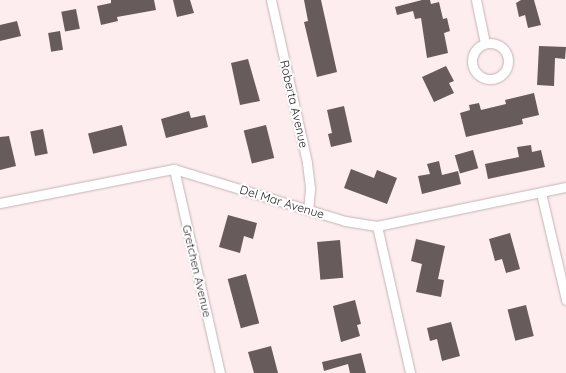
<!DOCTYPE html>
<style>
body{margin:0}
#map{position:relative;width:566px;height:373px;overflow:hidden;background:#fdedee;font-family:Quicksand,sans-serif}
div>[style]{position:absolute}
.building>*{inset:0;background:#685b5c;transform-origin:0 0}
.roads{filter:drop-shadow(0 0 1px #c4b4b6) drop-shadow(0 0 1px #c4b4b6)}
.street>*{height:9px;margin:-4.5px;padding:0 4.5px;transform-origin:4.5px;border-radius:4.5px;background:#fff}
.street>.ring{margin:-4.5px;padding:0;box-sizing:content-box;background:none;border:9px solid #fff;border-radius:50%}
span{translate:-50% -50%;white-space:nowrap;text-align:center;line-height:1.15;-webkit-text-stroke:4px #fff;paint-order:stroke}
.street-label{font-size:12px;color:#231d1e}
</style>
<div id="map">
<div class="building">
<i style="clip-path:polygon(111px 0,154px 0,156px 10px,117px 17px,118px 21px,101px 25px,97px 6px,111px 3px)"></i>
<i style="clip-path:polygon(173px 0,190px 0,194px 13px,177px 17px)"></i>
<i style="clip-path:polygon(304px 0,321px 0,337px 72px,317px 77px,304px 22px,308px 21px)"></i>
<i style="clip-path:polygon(422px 0,430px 0,431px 4px,439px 2px,443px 19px,447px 18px,450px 31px,444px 33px,448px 53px,427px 58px,421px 18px,415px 19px,413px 11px,397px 15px,395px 7px)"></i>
<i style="clip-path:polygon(521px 0,534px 0,541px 25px,528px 28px,525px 15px,519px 17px,516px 3px)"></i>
<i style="left:76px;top:9px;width:20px;height:15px;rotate:79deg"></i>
<i style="clip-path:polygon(17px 21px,21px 36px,0 41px,0 25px)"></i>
<i style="left:60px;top:31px;width:19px;height:12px;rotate:81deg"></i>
<i style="clip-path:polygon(539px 46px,566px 47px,565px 59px,555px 58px,554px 86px,537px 85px)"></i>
<i style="clip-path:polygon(248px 59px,260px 101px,240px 105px,231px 63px)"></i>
<i style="clip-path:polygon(446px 66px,454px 81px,449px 83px,454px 93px,434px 102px,422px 77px)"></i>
<i style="clip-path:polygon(534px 93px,539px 115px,522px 119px,523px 124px,466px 137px,460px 113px,470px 110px,469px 105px,479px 103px,481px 110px,506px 104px,505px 100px)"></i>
<i style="clip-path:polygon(344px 106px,352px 142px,331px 147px,328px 134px,332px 133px,327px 110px)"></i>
<i style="clip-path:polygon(189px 111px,191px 118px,205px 115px,208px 127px,166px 138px,161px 119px)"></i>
<i style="left:122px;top:125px;width:21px;height:35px;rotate:76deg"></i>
<i style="left:266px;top:125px;width:34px;height:23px;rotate:76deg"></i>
<i style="left:43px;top:129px;width:25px;height:13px;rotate:79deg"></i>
<i style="clip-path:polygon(9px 136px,16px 166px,0 170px,0 137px)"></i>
<i style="clip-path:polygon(531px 145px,532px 152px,541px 150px,545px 167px,488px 179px,485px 164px,519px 157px,517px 147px)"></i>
<i style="left:473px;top:150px;width:19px;height:19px;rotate:74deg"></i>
<i style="clip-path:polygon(439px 161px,442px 175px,458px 171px,461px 184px,422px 194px,418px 176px,430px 174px,427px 164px)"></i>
<i style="clip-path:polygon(351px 169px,374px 178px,377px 170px,397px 178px,387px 204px,344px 188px)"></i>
<i style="clip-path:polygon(228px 215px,257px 223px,253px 239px,244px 236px,240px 253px,219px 247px)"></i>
<i style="clip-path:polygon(510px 233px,520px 269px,506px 273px,502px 259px,495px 261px,489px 239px)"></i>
<i style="clip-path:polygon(416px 239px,445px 246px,438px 279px,444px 280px,441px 297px,416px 292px,422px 264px,411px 261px)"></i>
<i style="left:340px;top:240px;width:38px;height:23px;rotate:85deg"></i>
<i style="left:246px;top:274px;width:51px;height:19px;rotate:75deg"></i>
<i style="clip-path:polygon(355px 300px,361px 324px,357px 325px,360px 336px,341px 342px,333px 306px)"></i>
<i style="left:526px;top:305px;width:32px;height:19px;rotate:76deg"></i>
<i style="clip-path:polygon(451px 322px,460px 356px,442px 361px,437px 339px,430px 341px,427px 328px)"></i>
<i style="clip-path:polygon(271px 346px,278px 373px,254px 373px,248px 352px)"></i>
<i style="clip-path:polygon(361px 353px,366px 373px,350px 373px,348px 364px,324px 371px,322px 362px)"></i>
</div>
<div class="roads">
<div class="street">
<i style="left:271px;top:0;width:167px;rotate:77.5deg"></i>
<i style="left:307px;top:163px;width:26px;rotate:83deg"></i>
<i style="left:310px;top:189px;width:21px;rotate:95deg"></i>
<i style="left:476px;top:0;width:44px;rotate:78.2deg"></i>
<i class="ring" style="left:472px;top:43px;width:27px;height:27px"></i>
<i style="left:174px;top:169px;width:209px;rotate:77.3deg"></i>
<i style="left:541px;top:193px;width:110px;rotate:76.8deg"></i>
<i style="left:0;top:203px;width:177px;rotate:-11.1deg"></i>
<i style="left:174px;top:169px;width:179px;rotate:16.9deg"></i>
<i style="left:345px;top:221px;width:32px;rotate:9deg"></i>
<i style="left:377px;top:226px;width:193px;rotate:-11.7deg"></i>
<i style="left:377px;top:226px;width:151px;rotate:77.3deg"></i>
</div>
</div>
<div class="street-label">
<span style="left:294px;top:104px;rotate:77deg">Roberta Avenue</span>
<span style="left:282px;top:202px;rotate:17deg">Del Mar Avenue</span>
<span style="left:197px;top:271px;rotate:77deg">Gretchen Avenue</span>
</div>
</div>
